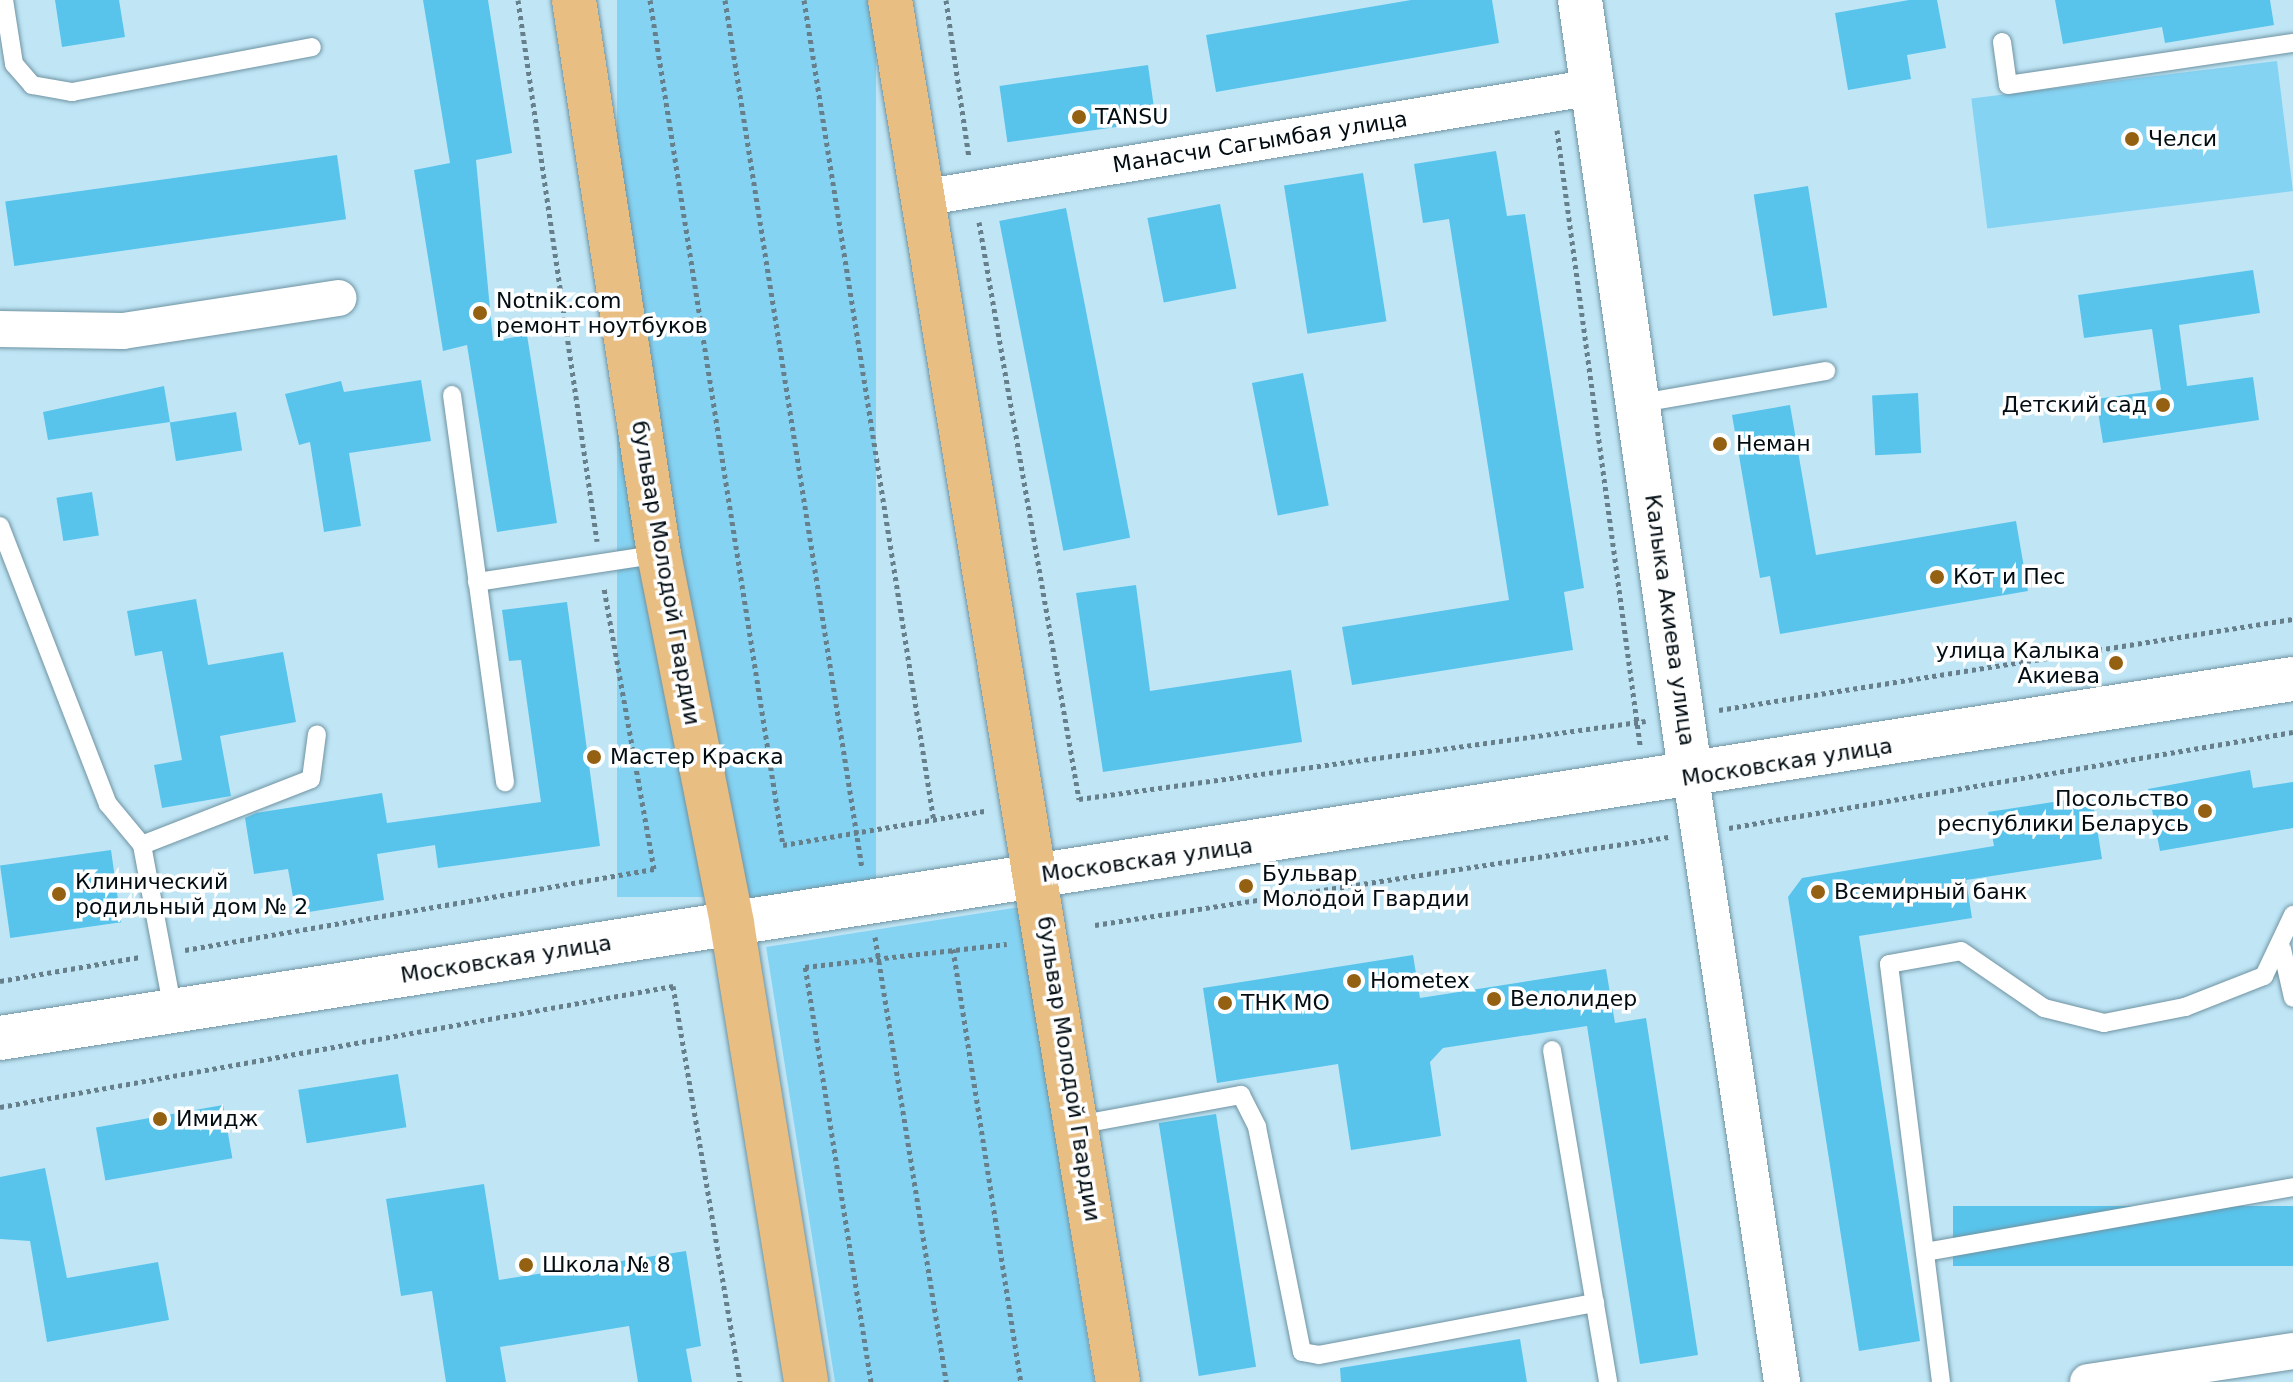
<!DOCTYPE html>
<meta charset="utf-8">
<style>
body{margin:0}
#map{position:relative;width:2293px;height:1382px;overflow:hidden;background:#c0e6f6;font-family:"DejaVu Sans",sans-serif}
div>[style]{position:absolute}
.green>*{inset:0;background:#85d3f3;transform-origin:0 0}
.building>*{inset:0;background:#58c4ec;transform-origin:0 0}
.path>*{height:5px;margin-top:-2.5px;transform-origin:0;background:repeating-linear-gradient(90deg,#667f8a 0 4px,transparent 0 8px)}
.roads{filter:drop-shadow(0 0 2px #6f93a2) drop-shadow(0 0 2px #6f93a2)}
.lane>*{height:18px;margin:-9px;padding:0 9px;transform-origin:9px;border-radius:9px;background:#fff}
.street>*{height:36px;margin:-18px;padding:0 18px;transform-origin:18px;border-radius:18px;background:#fff}
.secondary>*{height:44px;margin:-22px;padding:0 22px;transform-origin:22px;border-radius:22px;background:#fff}
.primary>*{height:44px;margin:-22px;padding:0 22px;transform-origin:22px;border-radius:22px;background:#e8be83}
.dots>*{width:22px;height:22px;translate:-50% -50%;box-sizing:border-box;border:4px solid #fff;border-radius:50%}
span{translate:-50% -50%;white-space:nowrap;text-align:center;line-height:1.15;-webkit-text-stroke:7px #fff;paint-order:stroke}
.poi-label{font-size:22px;color:#020d13}
.left{translate:0 -50%;text-align:left}
.right{translate:-100% -50%;text-align:right}
.street-label{font-size:22px;color:#020d13}
</style>
<div id="map">
<div class="green">
<i style="left:617px;top:0;width:259px;height:897px"></i>
<i style="left:2277px;top:61px;width:131px;height:308px;rotate:83deg"></i>
<i style="left:1019px;top:907px;width:481px;height:256px;rotate:81deg"></i>
</div>
<div class="building">
<i style="clip-path:polygon(55px 0,119px 0,125px 37px,62px 47px)"></i>
<i style="clip-path:polygon(423px 0,488px 0,512px 153px,476px 160px,493px 341px,527px 335px,557px 523px,497px 532px,467px 345px,443px 351px,414px 170px,450px 163px)"></i>
<i style="clip-path:polygon(1411px 0,1492px 0,1499px 43px,1216px 92px,1206px 35px)"></i>
<i style="clip-path:polygon(1909px 0,1937px 0,1946px 48px,1907px 55px,1911px 79px,1848px 90px,1835px 13px)"></i>
<i style="clip-path:polygon(2055px 0,2270px 0,2274px 25px,2165px 43px,2162px 27px,2063px 44px)"></i>
<i style="left:1148px;top:65px;width:57px;height:150px;rotate:82deg"></i>
<i style="clip-path:polygon(1496px 151px,1507px 216px,1525px 214px,1584px 588px,1564px 592px,1573px 650px,1352px 685px,1342px 627px,1509px 600px,1449px 219px,1423px 223px,1414px 164px)"></i>
<i style="left:337px;top:155px;width:65px;height:335px;rotate:82deg"></i>
<i style="left:1363px;top:173px;width:150px;height:80px;rotate:81deg"></i>
<i style="left:1808px;top:186px;width:123px;height:55px;rotate:81deg"></i>
<i style="left:1220px;top:204px;width:86px;height:74px;rotate:79deg"></i>
<i style="left:1066px;top:208px;width:336px;height:68px;rotate:79deg"></i>
<i style="clip-path:polygon(2253px 270px,2260px 313px,2179px 325px,2187px 386px,2253px 377px,2259px 420px,2103px 443px,2096px 399px,2161px 390px,2152px 329px,2084px 338px,2078px 295px)"></i>
<i style="left:1303px;top:373px;width:135px;height:52px;rotate:79deg"></i>
<i style="clip-path:polygon(421px 380px,431px 441px,349px 453px,361px 526px,324px 532px,310px 442px,299px 445px,285px 394px,341px 381px,344px 392px)"></i>
<i style="clip-path:polygon(164px 386px,170px 422px,48px 440px,43px 412px)"></i>
<i style="left:1918px;top:393px;width:60px;height:46px;rotate:87deg"></i>
<i style="clip-path:polygon(1790px 405px,1816px 555px,2016px 521px,2028px 591px,1780px 634px,1770px 576px,1760px 578px,1732px 415px)"></i>
<i style="left:236px;top:412px;width:39px;height:67px;rotate:81deg"></i>
<i style="left:92px;top:492px;width:44px;height:36px;rotate:81deg"></i>
<i style="clip-path:polygon(1136px 585px,1150px 691px,1291px 670px,1302px 742px,1103px 772px,1076px 593px)"></i>
<i style="clip-path:polygon(196px 599px,208px 665px,283px 652px,296px 722px,220px 736px,231px 796px,162px 808px,154px 765px,182px 760px,162px 651px,135px 656px,127px 611px)"></i>
<i style="clip-path:polygon(567px 602px,600px 846px,438px 868px,435px 845px,377px 854px,384px 900px,296px 914px,288px 869px,254px 874px,245px 818px,256px 813px,382px 793px,387px 823px,541px 802px,521px 660px,509px 661px,502px 610px)"></i>
<i style="clip-path:polygon(2250px 770px,2253px 788px,2293px 782px,2293px 828px,2160px 851px,2148px 789px)"></i>
<i style="clip-path:polygon(2092px 796px,2102px 859px,1966px 880px,1972px 918px,1859px 936px,1920px 1341px,1859px 1351px,1788px 897px,1802px 878px,1994px 846px,1988px 812px)"></i>
<i style="left:111px;top:850px;width:73px;height:112px;rotate:82deg"></i>
<i style="clip-path:polygon(1413px 955px,1420px 998px,1606px 969px,1615px 1023px,1646px 1018px,1698px 1355px,1640px 1364px,1587px 1026px,1443px 1048px,1430px 1062px,1441px 1136px,1351px 1150px,1338px 1064px,1217px 1083px,1203px 988px)"></i>
<i style="left:398px;top:1074px;width:54px;height:101px;rotate:81deg"></i>
<i style="left:223px;top:1105px;width:54px;height:129px;rotate:80deg"></i>
<i style="left:1216px;top:1114px;width:256px;height:58px;rotate:81deg"></i>
<i style="clip-path:polygon(45px 1168px,67px 1278px,158px 1262px,169px 1320px,47px 1342px,30px 1241px,0 1239px,0 1177px)"></i>
<i style="clip-path:polygon(484px 1184px,499px 1280px,686px 1251px,701px 1346px,686px 1349px,692px 1382px,638px 1382px,629px 1326px,500px 1347px,506px 1382px,446px 1382px,432px 1291px,401px 1296px,386px 1199px)"></i>
<i style="left:2293px;top:1206px;width:60px;height:340px;rotate:90deg"></i>
<i style="clip-path:polygon(1520px 1339px,1527px 1382px,1341px 1382px,1340px 1368px)"></i>
</div>
<div class="path">
<i style="left:518px;top:0;width:547px;rotate:81.69deg"></i>
<i style="left:650px;top:0;width:855px;rotate:81.06deg"></i>
<i style="left:783px;top:845px;width:204px;rotate:-9.6deg"></i>
<i style="left:725px;top:0;width:879px;rotate:81.03deg"></i>
<i style="left:804px;top:0;width:832px;rotate:81.01deg"></i>
<i style="left:946px;top:0;width:159px;rotate:81.7deg"></i>
<i style="left:1557px;top:130px;width:621px;rotate:82.31deg"></i>
<i style="left:979px;top:222px;width:586px;rotate:80.17deg"></i>
<i style="left:1079px;top:799px;width:572px;rotate:-7.83deg"></i>
<i style="left:1719px;top:710px;width:581px;rotate:-9.01deg"></i>
<i style="left:1729px;top:828px;width:572px;rotate:-9.66deg"></i>
<i style="left:1095px;top:925px;width:580px;rotate:-8.73deg"></i>
<i style="left:875px;top:937px;width:451px;rotate:80.9deg"></i>
<i style="left:953px;top:949px;width:438px;rotate:81.1deg"></i>
<i style="left:185px;top:950px;width:476px;rotate:-9.8deg"></i>
<i style="left:654px;top:869px;width:286px;rotate:-100.1deg"></i>
<i style="left:0;top:981px;width:142px;rotate:-9.7deg"></i>
<i style="left:0;top:1107px;width:684px;rotate:-10.19deg"></i>
<i style="left:673px;top:986px;width:402px;rotate:80.4deg"></i>
<i style="left:871px;top:1382px;width:420px;rotate:-99deg"></i>
<i style="left:805px;top:967px;width:203px;rotate:-6.5deg"></i>
</div>
<div class="roads">
<div class="lane">
<i style="left:4px;top:0;width:65px;rotate:81.1deg"></i>
<i style="left:14px;top:64px;width:28px;rotate:49deg"></i>
<i style="left:32px;top:85px;width:41px;rotate:9.9deg"></i>
<i style="left:72px;top:92px;width:244px;rotate:-10.6deg"></i>
<i style="left:2002px;top:42px;width:43px;rotate:82.1deg"></i>
<i style="left:2008px;top:85px;width:288px;rotate:-8.4deg"></i>
<i style="left:452px;top:395px;width:391px;rotate:82.2deg"></i>
<i style="left:1641px;top:403px;width:188px;rotate:-9.8deg"></i>
<i style="left:0;top:526px;width:298px;rotate:68.8deg"></i>
<i style="left:108px;top:804px;width:53px;rotate:50.3deg"></i>
<i style="left:142px;top:845px;width:169px;rotate:79.4deg"></i>
<i style="left:477px;top:582px;width:184px;rotate:-8.7deg"></i>
<i style="left:142px;top:845px;width:181px;rotate:-21.3deg"></i>
<i style="left:311px;top:779px;width:45px;rotate:-82.4deg"></i>
<i style="left:2282px;top:949px;width:50px;rotate:77.3deg"></i>
<i style="left:1552px;top:1050px;width:337px;rotate:80.4deg"></i>
<i style="left:1077px;top:1125px;width:167px;rotate:-10.4deg"></i>
<i style="left:1241px;top:1095px;width:36px;rotate:63deg"></i>
<i style="left:1257px;top:1127px;width:229px;rotate:78.7deg"></i>
<i style="left:1302px;top:1352px;width:17px;rotate:10deg"></i>
<i style="left:1319px;top:1355px;width:281px;rotate:-10.7deg"></i>
<i style="left:1925px;top:1252px;width:374px;rotate:-10deg"></i>
<i style="left:1941px;top:1382px;width:421px;rotate:-97.1deg"></i>
<i style="left:1889px;top:964px;width:73px;rotate:-10.2deg"></i>
<i style="left:1961px;top:951px;width:101px;rotate:34.5deg"></i>
<i style="left:2044px;top:1008px;width:62px;rotate:14deg"></i>
<i style="left:2104px;top:1023px;width:83px;rotate:-11.2deg"></i>
<i style="left:2185px;top:1007px;width:85px;rotate:-21.4deg"></i>
<i style="left:2264px;top:976px;width:68px;rotate:-64.6deg"></i>
</div>
<div class="street">
<i style="left:927px;top:197px;width:676px;rotate:-9.36deg"></i>
<i style="left:0;top:329px;width:123px;rotate:0.9deg"></i>
<i style="left:123px;top:331px;width:218px;rotate:-8.7deg"></i>
<i style="left:1691px;top:778px;width:611px;rotate:81.43deg"></i>
<i style="left:2088px;top:1382px;width:207px;rotate:-8.6deg"></i>
</div>
<div class="secondary">
<i style="left:1580px;top:0;width:786px;rotate:81.88deg"></i>
<i style="left:0;top:1038px;width:2321px;rotate:-8.9deg"></i>
</div>
<div class="primary">
<i style="left:574px;top:0;width:560px;rotate:81.28deg"></i>
<i style="left:659px;top:554px;width:377px;rotate:78.8deg"></i>
<i style="left:732px;top:924px;width:464px;rotate:80.8deg"></i>
<i style="left:890px;top:0;width:1401px;rotate:80.63deg"></i>
</div>
</div>
<div class="dots">
<i style="left:1079px;top:117px;background:#946113"></i>
<i style="left:2132px;top:139px;background:#946113"></i>
<i style="left:480px;top:313px;background:#946113"></i>
<i style="left:2163px;top:405px;background:#946113"></i>
<i style="left:1720px;top:444px;background:#946113"></i>
<i style="left:1937px;top:577px;background:#946113"></i>
<i style="left:2116px;top:663px;background:#946113"></i>
<i style="left:594px;top:757px;background:#946113"></i>
<i style="left:2205px;top:811px;background:#946113"></i>
<i style="left:1246px;top:886px;background:#946113"></i>
<i style="left:1818px;top:892px;background:#946113"></i>
<i style="left:59px;top:894px;background:#946113"></i>
<i style="left:1354px;top:981px;background:#946113"></i>
<i style="left:1494px;top:999px;background:#946113"></i>
<i style="left:1225px;top:1003px;background:#946113"></i>
<i style="left:160px;top:1119px;background:#946113"></i>
<i style="left:526px;top:1265px;background:#946113"></i>
</div>
<div class="poi-label">
<span class="left" style="left:1095px;top:117px">TANSU</span>
<span class="left" style="left:2148px;top:139px">Челси</span>
<span class="left" style="left:496px;top:313px">Notnik.com<br>ремонт ноутбуков</span>
<span class="right" style="left:2147px;top:405px">Детский сад</span>
<span class="left" style="left:1736px;top:444px">Неман</span>
<span class="left" style="left:1953px;top:577px">Кот и Пес</span>
<span class="right" style="left:2100px;top:663px">улица Калыка<br>Акиева</span>
<span class="left" style="left:610px;top:757px">Мастер Краска</span>
<span class="right" style="left:2189px;top:811px">Посольство<br>республики Беларусь</span>
<span class="left" style="left:1262px;top:886px">Бульвар<br>Молодой Гвардии</span>
<span class="left" style="left:75px;top:894px">Клинический<br>родильный дом № 2</span>
<span class="left" style="left:1834px;top:892px">Всемирный банк</span>
<span class="left" style="left:1370px;top:981px">Hometex</span>
<span class="left" style="left:1510px;top:999px">Велолидер</span>
<span class="left" style="left:1241px;top:1003px">ТНК МО</span>
<span class="left" style="left:176px;top:1119px">Имидж</span>
<span class="left" style="left:542px;top:1265px">Школа № 8</span>
</div>
<div class="street-label">
<span style="left:1260px;top:142px;rotate:-9deg">Манасчи Сагымбая улица</span>
<span style="left:666px;top:573px;rotate:80deg">бульвар Молодой Гвардии</span>
<span style="left:1670px;top:620px;rotate:82deg">Калыка Акиева улица</span>
<span style="left:1787px;top:762px;rotate:-9deg">Московская улица</span>
<span style="left:1147px;top:860px;rotate:-8deg">Московская улица</span>
<span style="left:506px;top:959px;rotate:-9deg">Московская улица</span>
<span style="left:1069px;top:1069px;rotate:81deg">бульвар Молодой Гвардии</span>
</div>
</div>
